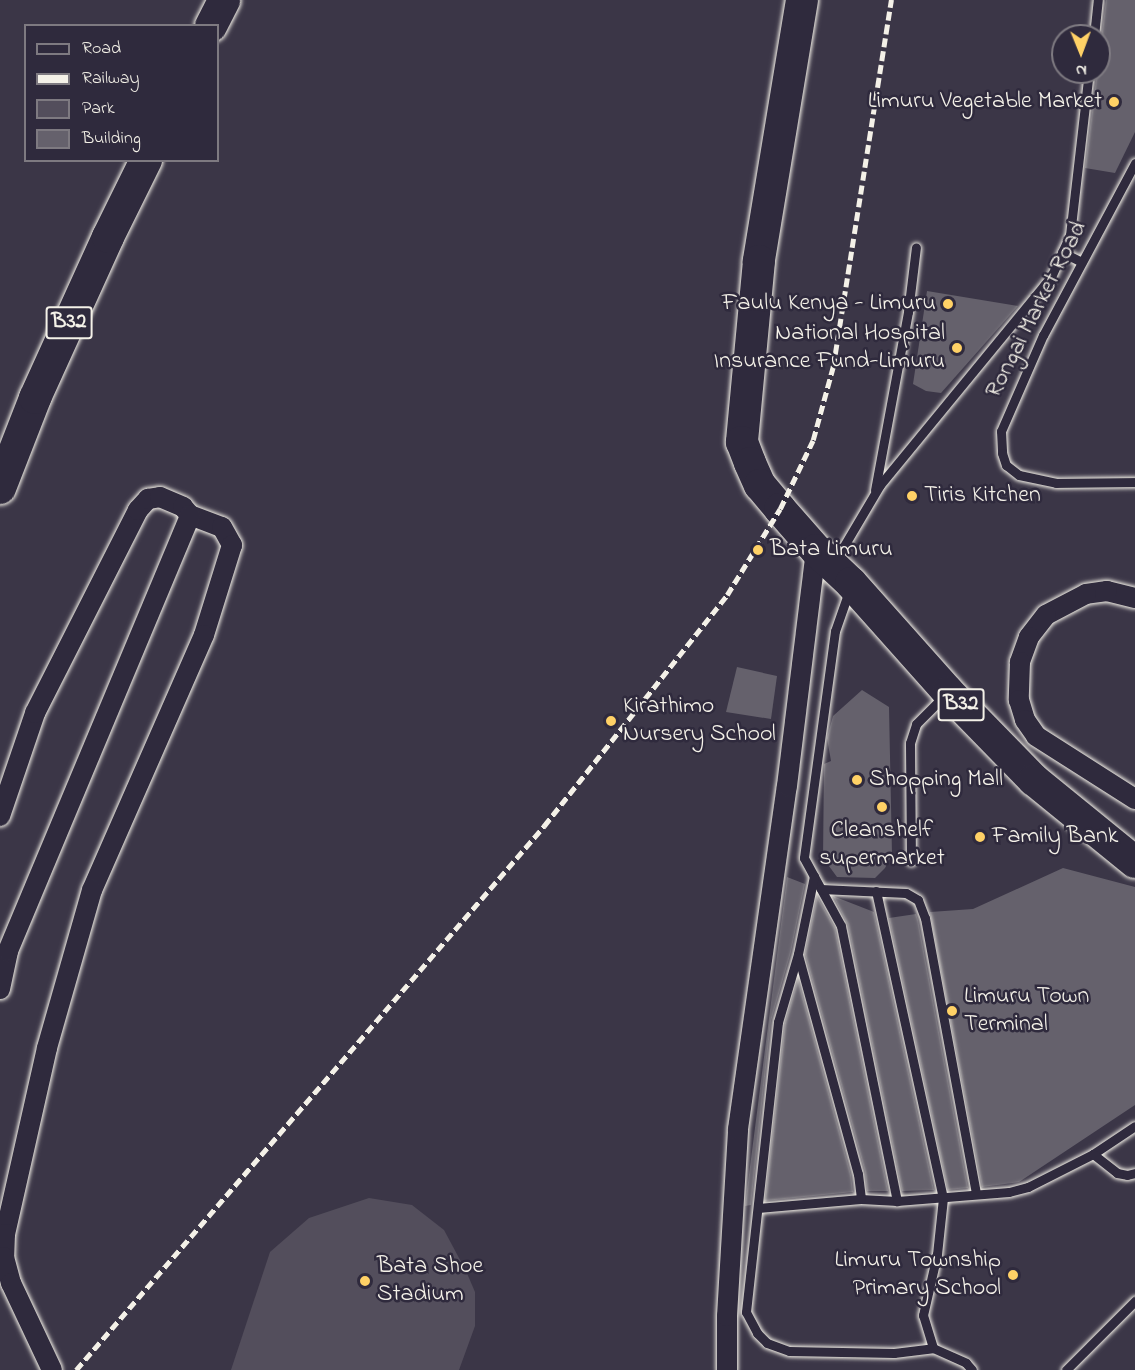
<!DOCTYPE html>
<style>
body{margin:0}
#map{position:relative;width:1135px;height:1370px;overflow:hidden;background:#3b3647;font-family:"Indie Flower",sans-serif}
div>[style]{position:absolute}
.green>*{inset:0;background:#534e5c}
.building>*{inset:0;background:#65616c}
.roads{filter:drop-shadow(0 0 2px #f4f1e8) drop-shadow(0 0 2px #f4f1e8)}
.service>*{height:9px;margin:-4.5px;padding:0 4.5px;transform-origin:4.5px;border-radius:4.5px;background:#2f2a3d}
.minor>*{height:20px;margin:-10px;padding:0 10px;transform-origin:10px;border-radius:10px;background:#2f2a3d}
.trunk>*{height:32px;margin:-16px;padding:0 16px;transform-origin:16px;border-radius:16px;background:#2f2a3d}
.rail>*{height:4.5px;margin-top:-2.25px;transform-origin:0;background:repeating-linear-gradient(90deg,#f4f1e8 0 9px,transparent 0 13.5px)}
.dots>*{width:16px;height:16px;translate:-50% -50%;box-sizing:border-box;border:3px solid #2f2a3d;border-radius:50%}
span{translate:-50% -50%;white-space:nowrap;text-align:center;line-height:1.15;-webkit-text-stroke:5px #2f2a3d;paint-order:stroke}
.shield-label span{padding:2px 4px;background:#2f2a3d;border:2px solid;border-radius:4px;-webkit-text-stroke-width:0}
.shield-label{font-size:22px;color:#f4f1e8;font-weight:700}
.poi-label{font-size:24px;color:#f4f1e8}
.right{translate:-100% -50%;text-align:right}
.left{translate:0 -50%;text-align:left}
.street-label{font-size:24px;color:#f4f1e8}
.legend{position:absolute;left:24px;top:24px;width:195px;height:138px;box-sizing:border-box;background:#2f2a3d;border:2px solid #7e7a81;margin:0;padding:8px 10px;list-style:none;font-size:18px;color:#f4f1e8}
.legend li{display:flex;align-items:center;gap:12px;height:30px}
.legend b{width:30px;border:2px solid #7e7a81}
.north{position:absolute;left:1051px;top:24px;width:60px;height:60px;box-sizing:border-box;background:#2f2a3d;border:2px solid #7e7a81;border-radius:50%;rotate:179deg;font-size:16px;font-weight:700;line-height:24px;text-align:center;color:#f4f1e8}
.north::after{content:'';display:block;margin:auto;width:21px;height:27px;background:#ffd166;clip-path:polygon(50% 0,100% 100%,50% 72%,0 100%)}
</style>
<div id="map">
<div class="green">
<i style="clip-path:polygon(369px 1198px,412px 1205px,444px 1230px,466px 1271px,475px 1292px,475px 1326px,459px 1370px,231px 1370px,270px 1252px,309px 1218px)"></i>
</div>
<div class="building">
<i style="clip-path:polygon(1106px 0,1135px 0,1135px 132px,1115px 173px,1085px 168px)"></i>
<i style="clip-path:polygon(927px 291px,1018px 306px,941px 393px,926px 391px,913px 384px)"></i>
<i style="clip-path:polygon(737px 667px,777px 676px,771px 719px,726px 712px)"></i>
<i style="clip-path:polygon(862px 690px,889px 707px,892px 854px,885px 868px,875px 878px,837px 877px,823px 858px,824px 764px,831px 761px,827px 738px,833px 716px)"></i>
<i style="clip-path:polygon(1063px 868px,1135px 887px,1135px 1105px,1019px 1182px,982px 1187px,930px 912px,973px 909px)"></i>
<i style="clip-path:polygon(787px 877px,805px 884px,791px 952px,771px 1021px,751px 1205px,745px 1206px)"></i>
<i style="clip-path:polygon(817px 896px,835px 928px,888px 1191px,867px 1191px,865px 1172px,805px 954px)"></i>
<i style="clip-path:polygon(833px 896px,874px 912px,934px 1190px,902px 1191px,848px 925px)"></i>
<i style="clip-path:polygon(916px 914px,918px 920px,968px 1188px,948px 1190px,889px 918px)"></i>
<i style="clip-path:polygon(798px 979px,851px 1175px,853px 1192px,765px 1201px,785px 1023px)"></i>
</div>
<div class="roads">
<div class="service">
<i style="left:1094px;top:36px;width:36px;rotate:-84deg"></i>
<i style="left:1135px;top:163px;width:195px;rotate:118.1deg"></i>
<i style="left:1043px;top:335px;width:105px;rotate:113.6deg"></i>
<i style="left:1001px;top:431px;width:22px;rotate:87deg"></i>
<i style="left:1002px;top:453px;width:13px;rotate:72deg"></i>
<i style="left:1006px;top:465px;width:16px;rotate:38deg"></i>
<i style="left:1019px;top:475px;width:38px;rotate:12deg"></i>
<i style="left:1056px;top:483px;width:79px;rotate:-0.7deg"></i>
<i style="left:1062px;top:252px;width:22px;rotate:27deg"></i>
<i style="left:875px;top:490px;width:181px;rotate:-79.5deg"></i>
<i style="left:908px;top:312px;width:65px;rotate:-83deg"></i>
<i style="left:835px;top:561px;width:88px;rotate:-59.4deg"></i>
<i style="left:880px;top:485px;width:269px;rotate:-50.6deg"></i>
<i style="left:1051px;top:277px;width:46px;rotate:-65.7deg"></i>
<i style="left:1070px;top:235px;width:164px;rotate:-83.4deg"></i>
<i style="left:849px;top:591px;width:42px;rotate:109.3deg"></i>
<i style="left:835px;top:631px;width:229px;rotate:97.8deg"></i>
<i style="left:804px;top:858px;width:77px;rotate:61.4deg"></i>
<i style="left:841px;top:926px;width:281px;rotate:78.5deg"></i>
<i style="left:911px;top:861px;width:118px;rotate:-90.5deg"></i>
<i style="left:910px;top:743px;width:20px;rotate:-72deg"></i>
<i style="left:916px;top:724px;width:40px;rotate:-45deg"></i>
<i style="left:814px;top:876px;width:80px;rotate:101.6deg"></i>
<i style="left:798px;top:954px;width:71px;rotate:106.4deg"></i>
<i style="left:778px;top:1022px;width:292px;rotate:96.3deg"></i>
<i style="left:746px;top:1312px;width:24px;rotate:62deg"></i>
<i style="left:757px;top:1333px;width:14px;rotate:45deg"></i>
<i style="left:767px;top:1343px;width:23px;rotate:20deg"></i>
<i style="left:789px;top:1351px;width:105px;rotate:1.1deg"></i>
<i style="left:894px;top:1353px;width:39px;rotate:-7deg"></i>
<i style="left:933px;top:1348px;width:36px;rotate:24deg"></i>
<i style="left:966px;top:1363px;width:9px;rotate:49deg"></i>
<i style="left:821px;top:889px;width:85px;rotate:2.7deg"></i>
<i style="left:906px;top:893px;width:14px;rotate:30deg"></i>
<i style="left:918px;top:900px;width:19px;rotate:69deg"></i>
<i style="left:925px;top:918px;width:280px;rotate:79.5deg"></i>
<i style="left:876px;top:891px;width:314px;rotate:77.7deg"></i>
<i style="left:943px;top:1198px;width:56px;rotate:96.1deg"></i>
<i style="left:937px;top:1254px;width:63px;rotate:102.9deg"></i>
<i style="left:923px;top:1315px;width:34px;rotate:73deg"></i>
<i style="left:798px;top:955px;width:227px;rotate:74.7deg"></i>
<i style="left:858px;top:1174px;width:25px;rotate:83deg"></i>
<i style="left:861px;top:1199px;width:36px;rotate:3deg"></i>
<i style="left:897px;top:1201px;width:112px;rotate:-4.6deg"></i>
<i style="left:1009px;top:1192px;width:20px;rotate:-15deg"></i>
<i style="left:1028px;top:1187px;width:73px;rotate:-26.9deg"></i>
<i style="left:1093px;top:1154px;width:50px;rotate:-33.7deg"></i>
<i style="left:1093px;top:1154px;width:31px;rotate:38deg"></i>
<i style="left:1117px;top:1173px;width:10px;rotate:11deg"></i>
<i style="left:1127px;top:1175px;width:8px;rotate:-14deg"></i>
<i style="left:758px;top:1208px;width:103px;rotate:-5deg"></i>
<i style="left:1066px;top:1370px;width:98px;rotate:-45deg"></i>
</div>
<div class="minor">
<i style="left:1135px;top:598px;width:29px;rotate:-166deg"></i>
<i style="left:1107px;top:591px;width:21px;rotate:172deg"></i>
<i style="left:1086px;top:594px;width:45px;rotate:152.3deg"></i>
<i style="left:1046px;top:615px;width:28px;rotate:128deg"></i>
<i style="left:1029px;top:637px;width:27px;rotate:110deg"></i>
<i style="left:1020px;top:662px;width:38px;rotate:92deg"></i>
<i style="left:1019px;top:700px;width:21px;rotate:73deg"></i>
<i style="left:1025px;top:720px;width:19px;rotate:55deg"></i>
<i style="left:1036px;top:736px;width:117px;rotate:32.5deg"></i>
<i style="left:0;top:816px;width:109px;rotate:-71.2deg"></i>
<i style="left:35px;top:713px;width:228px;rotate:-63.1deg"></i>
<i style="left:138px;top:510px;width:15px;rotate:-48deg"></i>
<i style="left:148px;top:499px;width:12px;rotate:-9deg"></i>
<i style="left:160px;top:497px;width:25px;rotate:23deg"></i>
<i style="left:183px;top:507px;width:11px;rotate:49deg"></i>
<i style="left:190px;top:515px;width:34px;rotate:21deg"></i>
<i style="left:222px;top:527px;width:21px;rotate:61deg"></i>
<i style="left:232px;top:545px;width:94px;rotate:107.3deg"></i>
<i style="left:204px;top:635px;width:279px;rotate:113.7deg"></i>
<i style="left:92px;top:890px;width:164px;rotate:105.9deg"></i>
<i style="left:47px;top:1048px;width:191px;rotate:102.7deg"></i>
<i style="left:5px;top:1234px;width:23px;rotate:92deg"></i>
<i style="left:4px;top:1257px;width:27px;rotate:75deg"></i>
<i style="left:11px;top:1283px;width:96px;rotate:64.8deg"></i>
<i style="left:0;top:989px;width:39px;rotate:-78deg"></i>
<i style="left:8px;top:951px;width:472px;rotate:-67.3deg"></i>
<i style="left:727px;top:1370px;width:54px;rotate:-90deg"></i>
<i style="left:727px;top:1316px;width:187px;rotate:-86.6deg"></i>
<i style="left:738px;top:1129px;width:346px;rotate:-81.9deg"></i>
<i style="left:787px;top:786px;width:238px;rotate:-83deg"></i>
</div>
<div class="trunk">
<i style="left:802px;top:0;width:265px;rotate:99.4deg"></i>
<i style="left:759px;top:261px;width:182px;rotate:95.4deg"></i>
<i style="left:742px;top:442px;width:22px;rotate:69deg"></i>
<i style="left:750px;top:463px;width:24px;rotate:66deg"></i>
<i style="left:760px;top:485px;width:31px;rotate:50deg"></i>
<i style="left:780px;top:509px;width:55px;rotate:48.7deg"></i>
<i style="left:816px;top:550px;width:48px;rotate:43.3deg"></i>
<i style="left:851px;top:583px;width:146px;rotate:48.3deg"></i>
<i style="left:948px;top:692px;width:123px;rotate:45.7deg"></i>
<i style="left:1034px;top:780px;width:130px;rotate:39.1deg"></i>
<i style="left:211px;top:26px;width:29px;rotate:-63deg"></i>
<i style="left:0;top:488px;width:97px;rotate:-68.7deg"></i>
<i style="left:35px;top:398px;width:177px;rotate:-65.6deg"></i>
<i style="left:108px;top:237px;width:86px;rotate:-63.7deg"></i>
</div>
</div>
<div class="rail">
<i style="left:76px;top:1370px;width:718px;rotate:-49.29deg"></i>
<i style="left:544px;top:826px;width:295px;rotate:-51.6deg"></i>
<i style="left:727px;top:595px;width:101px;rotate:-58.4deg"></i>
<i style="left:780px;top:509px;width:76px;rotate:-64.4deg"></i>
<i style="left:813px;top:440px;width:76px;rotate:-74.7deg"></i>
<i style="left:833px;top:367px;width:372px;rotate:-81deg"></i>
</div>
<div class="dots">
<i style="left:1114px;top:102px;background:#ffd166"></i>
<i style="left:948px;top:304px;background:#ffd166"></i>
<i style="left:957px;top:348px;background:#ffd166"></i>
<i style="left:912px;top:496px;background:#ffd166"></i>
<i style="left:758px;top:550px;background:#ffd166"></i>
<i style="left:611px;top:721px;background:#ffd166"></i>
<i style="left:857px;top:780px;background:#ffd166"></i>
<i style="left:882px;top:807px;background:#ffd166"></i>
<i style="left:980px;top:837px;background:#ffd166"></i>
<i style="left:952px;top:1011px;background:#ffd166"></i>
<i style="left:1013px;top:1275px;background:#ffd166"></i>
<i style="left:365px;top:1281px;background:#ffd166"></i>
</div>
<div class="shield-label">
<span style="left:69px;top:323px">B32</span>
<span style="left:961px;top:705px">B32</span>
</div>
<div class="poi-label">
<span class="right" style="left:1102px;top:102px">Limuru Vegetable Market</span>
<span class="right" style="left:936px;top:304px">Faulu Kenya - Limuru</span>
<span class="right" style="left:945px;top:348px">National Hospital<br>Insurance Fund-Limuru</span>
<span class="left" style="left:924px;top:496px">Tiris Kitchen</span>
<span class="left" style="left:770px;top:550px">Bata Limuru</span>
<span class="left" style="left:623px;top:721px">Kirathimo<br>Nursery School</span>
<span class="left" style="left:869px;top:780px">Shopping Mall</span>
<span style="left:882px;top:845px">Cleanshelf<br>supermarket</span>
<span class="left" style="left:992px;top:837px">Family Bank</span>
<span class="left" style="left:964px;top:1011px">Limuru Town<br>Terminal</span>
<span class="right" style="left:1001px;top:1275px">Limuru Township<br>Primary School</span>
<span class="left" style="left:377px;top:1281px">Bata Shoe<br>Stadium</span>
</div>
<div class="street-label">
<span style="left:1037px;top:310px;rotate:-63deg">Rongai Market Road</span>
</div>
<ul class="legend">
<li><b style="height:8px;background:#2f2a3d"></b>Road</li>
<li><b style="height:8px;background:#f4f1e8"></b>Railway</li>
<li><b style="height:16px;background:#534e5c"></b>Park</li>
<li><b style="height:16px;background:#65616c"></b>Building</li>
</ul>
<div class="north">N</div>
</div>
